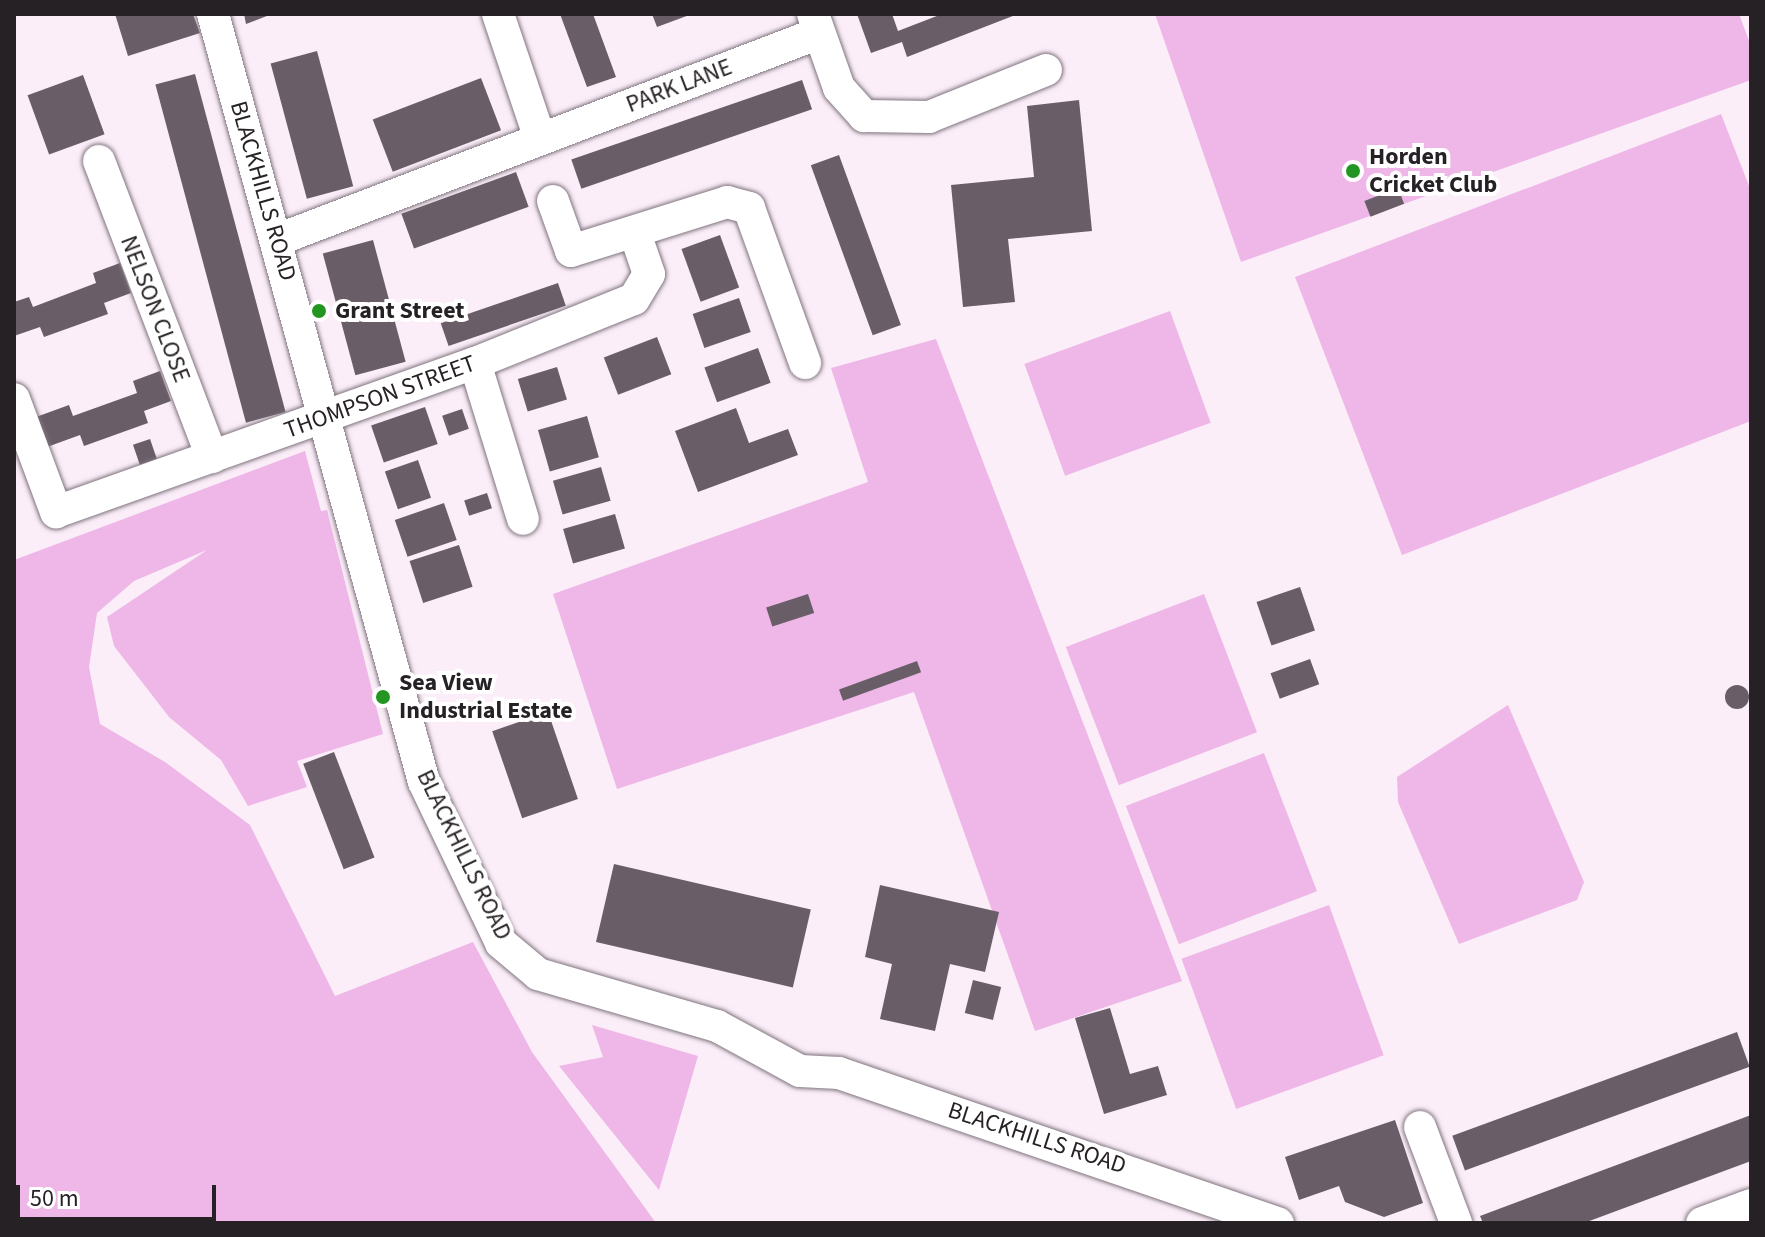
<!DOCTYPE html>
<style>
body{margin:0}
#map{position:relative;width:1765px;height:1237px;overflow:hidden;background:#fbeef9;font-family:"Source Sans 3",sans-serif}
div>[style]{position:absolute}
.green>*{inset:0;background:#eeb7e7;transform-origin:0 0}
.building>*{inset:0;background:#695e67;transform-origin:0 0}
.round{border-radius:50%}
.roads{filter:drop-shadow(0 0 2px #7f747e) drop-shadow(0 0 2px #7f747e)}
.minor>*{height:32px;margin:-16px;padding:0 16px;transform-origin:16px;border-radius:16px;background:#fff}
.dots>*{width:22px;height:22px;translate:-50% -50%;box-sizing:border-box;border:4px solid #fff;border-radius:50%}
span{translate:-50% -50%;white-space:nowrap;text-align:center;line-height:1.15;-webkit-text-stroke:8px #fff;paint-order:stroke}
.street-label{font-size:24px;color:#262125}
.poi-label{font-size:24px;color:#262125;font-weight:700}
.left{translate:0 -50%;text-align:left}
.frame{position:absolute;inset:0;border:16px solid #262125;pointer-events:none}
.scale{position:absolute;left:16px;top:1185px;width:200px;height:36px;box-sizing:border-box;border:4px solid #262125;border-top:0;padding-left:10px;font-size:24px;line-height:28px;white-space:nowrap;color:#262125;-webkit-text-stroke:6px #fff;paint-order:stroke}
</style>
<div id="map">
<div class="green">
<i style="clip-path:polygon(1155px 14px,1739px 14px,1751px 46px,1751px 80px,1241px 262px)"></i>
<i style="clip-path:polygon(1721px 114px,1751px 191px,1751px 421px,1402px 555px,1295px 277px)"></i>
<i style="left:1170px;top:311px;width:119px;height:155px;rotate:70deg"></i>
<i style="clip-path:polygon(936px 339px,1182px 981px,1035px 1031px,914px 692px,617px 789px,553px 594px,868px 482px,831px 368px)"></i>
<i style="clip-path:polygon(305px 451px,321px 511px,327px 510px,383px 734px,297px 761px,307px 787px,248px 806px,221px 760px,169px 717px,114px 646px,107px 617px,207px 550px,134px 581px,97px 613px,89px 667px,100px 724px,165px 762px,250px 825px,335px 996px,473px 942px,532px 1052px,656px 1223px,14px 1223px,14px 560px)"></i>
<i style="left:1204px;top:594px;width:148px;height:148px;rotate:69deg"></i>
<i style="clip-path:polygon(1508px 705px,1584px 882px,1577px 900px,1459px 944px,1398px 802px,1397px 777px)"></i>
<i style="left:1264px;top:753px;width:148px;height:148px;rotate:69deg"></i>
<i style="left:1329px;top:905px;width:160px;height:157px;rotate:70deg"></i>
<i style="clip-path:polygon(592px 1025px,698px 1056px,659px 1190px,559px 1066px,603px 1057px)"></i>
</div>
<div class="building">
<i style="clip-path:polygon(115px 14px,193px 14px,200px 33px,128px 56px)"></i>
<i style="clip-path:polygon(244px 14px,272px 14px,246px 24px)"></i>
<i style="clip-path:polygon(560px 14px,593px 14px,616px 77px,587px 87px)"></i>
<i style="clip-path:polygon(652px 14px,692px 14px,657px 27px)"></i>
<i style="clip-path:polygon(857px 14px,892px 14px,898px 31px,942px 14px,1018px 14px,907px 57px,902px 42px,871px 53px)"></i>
<i style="left:317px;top:51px;width:140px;height:48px;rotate:75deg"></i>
<i style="left:195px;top:74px;width:350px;height:41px;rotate:75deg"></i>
<i style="left:83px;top:75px;width:63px;height:59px;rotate:70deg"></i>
<i style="left:481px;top:78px;width:56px;height:116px;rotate:69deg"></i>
<i style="left:802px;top:80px;width:31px;height:244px;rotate:71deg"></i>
<i style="clip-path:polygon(1079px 100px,1092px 231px,1008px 239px,1015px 302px,963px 307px,951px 185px,1034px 177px,1027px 106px)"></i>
<i style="left:839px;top:155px;width:181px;height:30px;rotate:70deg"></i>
<i style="left:516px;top:172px;width:37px;height:122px;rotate:70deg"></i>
<i style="left:1398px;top:188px;width:17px;height:36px;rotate:69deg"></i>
<i style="left:720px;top:235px;width:56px;height:41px;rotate:70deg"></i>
<i style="left:373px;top:240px;width:126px;height:52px;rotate:75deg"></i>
<i style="clip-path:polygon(120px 263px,131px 293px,104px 303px,108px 314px,44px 337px,40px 327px,14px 336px,14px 302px,29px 297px,33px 307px,96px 283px,93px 273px)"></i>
<i style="left:558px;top:283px;width:24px;height:124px;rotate:71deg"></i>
<i style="left:739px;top:298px;width:36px;height:49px;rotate:71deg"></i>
<i style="left:657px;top:337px;width:40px;height:57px;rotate:69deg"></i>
<i style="left:758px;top:348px;width:37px;height:57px;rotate:70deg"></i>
<i style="left:557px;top:367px;width:34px;height:41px;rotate:73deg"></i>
<i style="clip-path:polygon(160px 371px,171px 401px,144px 411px,148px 423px,84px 446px,80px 435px,47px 447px,36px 417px,69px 405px,73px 416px,137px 393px,133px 381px)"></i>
<i style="left:425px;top:407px;width:39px;height:57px;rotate:71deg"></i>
<i style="clip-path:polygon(736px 408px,749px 443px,788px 429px,798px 455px,698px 492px,675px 431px)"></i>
<i style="left:462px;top:409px;width:21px;height:21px;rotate:71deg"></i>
<i style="left:587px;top:416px;width:43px;height:51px;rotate:74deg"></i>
<i style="left:150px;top:439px;width:21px;height:18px;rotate:71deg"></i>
<i style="left:418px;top:460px;width:40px;height:35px;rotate:71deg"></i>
<i style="left:601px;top:467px;width:35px;height:50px;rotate:74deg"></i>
<i style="left:487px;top:493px;width:16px;height:24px;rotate:72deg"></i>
<i style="left:444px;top:503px;width:39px;height:52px;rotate:71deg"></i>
<i style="left:615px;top:514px;width:36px;height:54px;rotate:74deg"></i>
<i style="left:459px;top:545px;width:44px;height:52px;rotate:72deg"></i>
<i style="left:1300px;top:587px;width:46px;height:46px;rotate:71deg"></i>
<i style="left:808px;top:594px;width:20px;height:44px;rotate:72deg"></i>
<i style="left:1310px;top:659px;width:27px;height:42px;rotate:70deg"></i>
<i style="left:917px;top:661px;width:12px;height:83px;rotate:70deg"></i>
<i class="round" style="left:1725px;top:685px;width:24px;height:24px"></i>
<i style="left:548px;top:712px;width:92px;height:59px;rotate:71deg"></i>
<i style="left:334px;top:752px;width:113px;height:33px;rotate:69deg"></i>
<i style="left:614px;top:864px;width:202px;height:80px;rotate:13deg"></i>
<i style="clip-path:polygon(880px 885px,999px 912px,985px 972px,950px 964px,935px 1031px,880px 1019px,892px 964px,865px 957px)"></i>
<i style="left:973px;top:980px;width:29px;height:34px;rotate:14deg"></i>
<i style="clip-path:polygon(1110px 1008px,1130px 1074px,1158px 1066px,1167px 1095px,1104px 1114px,1075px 1018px)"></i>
<i style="left:1737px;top:1032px;width:37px;height:303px;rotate:70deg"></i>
<i style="clip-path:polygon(1751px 1115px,1751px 1161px,1584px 1223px,1483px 1223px,1480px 1216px)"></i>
<i style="clip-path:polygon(1395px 1120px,1423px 1203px,1384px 1217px,1345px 1202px,1339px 1186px,1299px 1200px,1285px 1157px)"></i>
</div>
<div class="roads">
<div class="minor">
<i style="left:213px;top:14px;width:796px;rotate:74.64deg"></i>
<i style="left:424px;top:782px;width:178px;rotate:64.4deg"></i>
<i style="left:501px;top:943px;width:48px;rotate:40deg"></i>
<i style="left:538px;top:974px;width:186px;rotate:16.2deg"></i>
<i style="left:717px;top:1026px;width:94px;rotate:28.5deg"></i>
<i style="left:800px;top:1071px;width:39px;rotate:3deg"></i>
<i style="left:839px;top:1073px;width:464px;rotate:18.9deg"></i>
<i style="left:498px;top:14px;width:132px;rotate:71.4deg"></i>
<i style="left:813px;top:14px;width:78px;rotate:70.6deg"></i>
<i style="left:839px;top:88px;width:38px;rotate:48deg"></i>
<i style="left:864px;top:116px;width:65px;rotate:0.9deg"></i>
<i style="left:929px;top:117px;width:126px;rotate:-21.9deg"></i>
<i style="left:99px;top:161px;width:317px;rotate:69.1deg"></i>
<i style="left:553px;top:201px;width:53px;rotate:70.2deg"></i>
<i style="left:571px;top:251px;width:164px;rotate:-17.4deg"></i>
<i style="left:727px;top:202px;width:23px;rotate:15deg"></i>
<i style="left:749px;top:208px;width:165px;rotate:70.1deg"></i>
<i style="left:277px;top:240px;width:580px;rotate:-20.9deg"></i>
<i style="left:475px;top:363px;width:163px;rotate:72.9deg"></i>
<i style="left:14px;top:399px;width:121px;rotate:69.6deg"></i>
<i style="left:56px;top:512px;width:445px;rotate:-19.6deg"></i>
<i style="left:475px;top:363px;width:171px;rotate:-21.9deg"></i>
<i style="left:634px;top:299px;width:29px;rotate:-59deg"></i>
<i style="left:649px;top:274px;width:43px;rotate:-108.9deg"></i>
<i style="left:1420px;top:1127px;width:103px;rotate:69.4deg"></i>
<i style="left:1702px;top:1223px;width:52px;rotate:-20.2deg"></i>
</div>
</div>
<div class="dots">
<i style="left:1353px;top:171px;background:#239522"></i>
<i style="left:319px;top:311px;background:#239522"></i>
<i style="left:383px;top:697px;background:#239522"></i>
</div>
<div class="street-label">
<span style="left:679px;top:86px;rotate:-21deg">PARK LANE</span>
<span style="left:263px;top:191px;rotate:74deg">BLACKHILLS ROAD</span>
<span style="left:155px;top:309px;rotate:69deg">NELSON CLOSE</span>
<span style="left:380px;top:397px;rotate:-20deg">THOMPSON STREET</span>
<span style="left:464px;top:855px;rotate:64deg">BLACKHILLS ROAD</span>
<span style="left:1037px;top:1138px;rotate:18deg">BLACKHILLS ROAD</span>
</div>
<div class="poi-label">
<span class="left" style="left:1369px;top:171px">Horden<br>Cricket Club</span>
<span class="left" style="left:335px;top:311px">Grant Street</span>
<span class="left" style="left:399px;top:697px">Sea View<br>Industrial Estate</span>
</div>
<div class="frame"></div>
<div class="scale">50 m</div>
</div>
